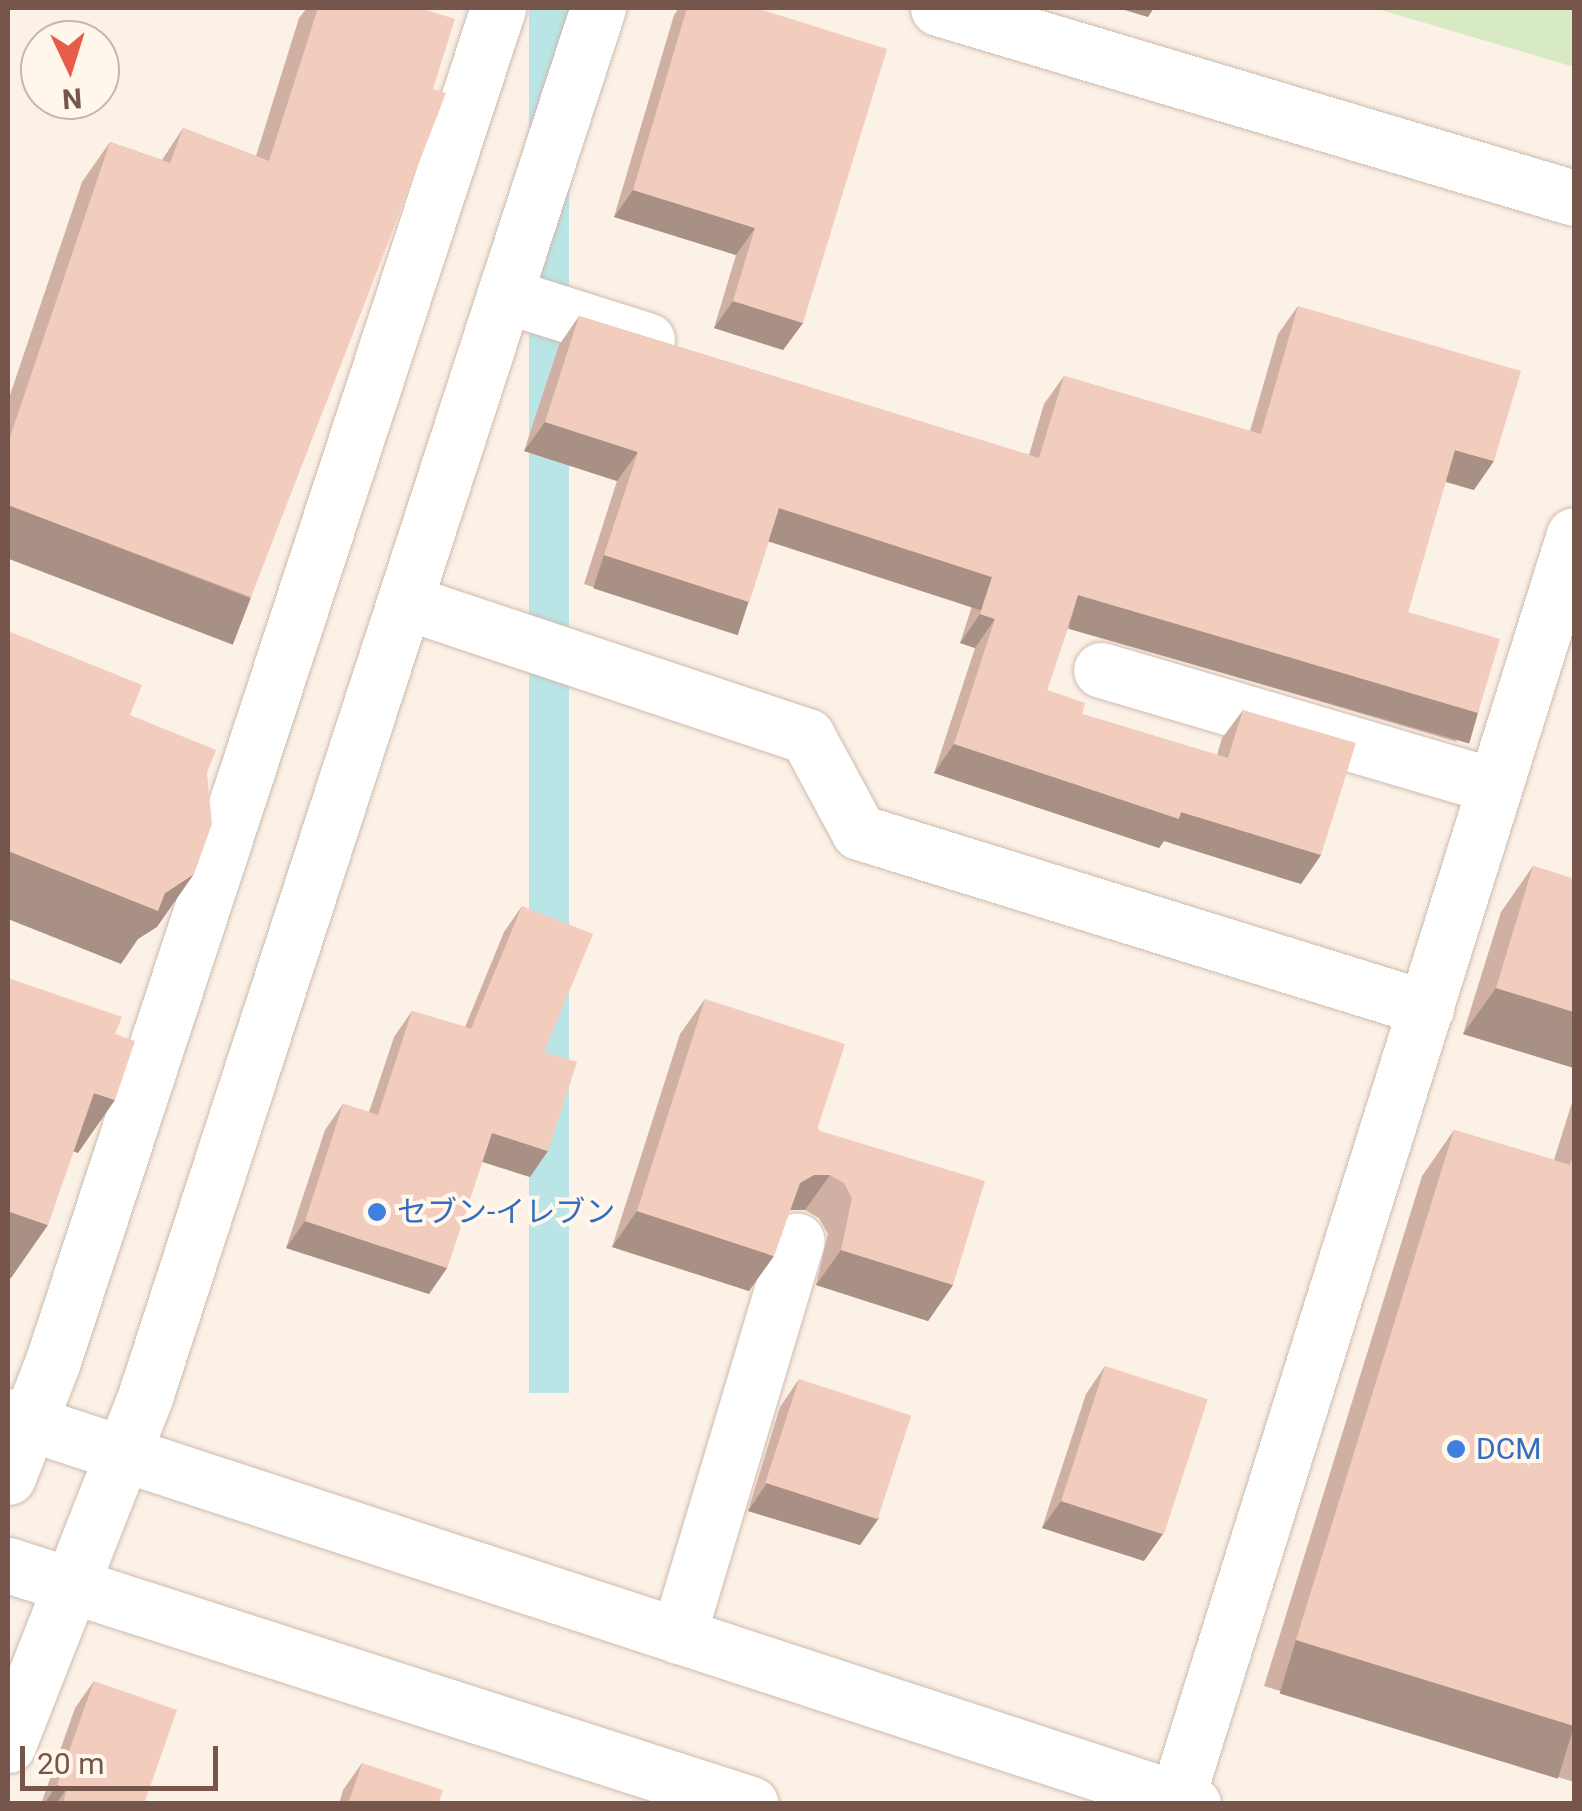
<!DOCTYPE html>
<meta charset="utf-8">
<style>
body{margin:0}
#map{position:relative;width:1582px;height:1811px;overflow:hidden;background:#fcf1e6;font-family:Roboto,"Noto Sans JP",sans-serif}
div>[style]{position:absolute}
.green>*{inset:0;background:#d8eac4}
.water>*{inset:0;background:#bae5e6;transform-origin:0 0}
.roads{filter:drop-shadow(0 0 2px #d0baae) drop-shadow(0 0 2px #d0baae)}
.minor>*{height:55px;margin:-27.5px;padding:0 27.5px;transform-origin:27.5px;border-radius:27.5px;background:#fff}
.wall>*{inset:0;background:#d0b0a3}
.shaded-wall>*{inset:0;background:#a99084;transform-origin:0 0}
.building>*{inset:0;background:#f2cdbd;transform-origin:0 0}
.dots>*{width:28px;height:28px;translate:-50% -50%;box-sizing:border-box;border:5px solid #fff6ec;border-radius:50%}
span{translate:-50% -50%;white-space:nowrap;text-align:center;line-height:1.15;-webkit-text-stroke:8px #fff6ec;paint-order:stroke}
.shop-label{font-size:30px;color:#366cbe}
.left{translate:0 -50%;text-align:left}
.frame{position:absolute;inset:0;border:10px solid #76554a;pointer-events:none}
.north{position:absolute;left:20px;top:20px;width:100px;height:100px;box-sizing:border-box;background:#fff6ec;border:2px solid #c8b6ab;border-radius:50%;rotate:176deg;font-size:28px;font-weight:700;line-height:40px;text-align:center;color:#76554a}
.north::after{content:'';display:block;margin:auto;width:35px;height:45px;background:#e65d4b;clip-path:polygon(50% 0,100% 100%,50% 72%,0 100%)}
.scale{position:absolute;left:20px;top:1746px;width:198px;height:45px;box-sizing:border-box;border:5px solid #76554a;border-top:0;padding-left:12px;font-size:30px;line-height:35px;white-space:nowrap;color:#76554a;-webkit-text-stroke:8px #fff6ec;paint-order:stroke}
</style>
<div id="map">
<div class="green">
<i style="clip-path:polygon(1374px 8px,1574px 8px,1574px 67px)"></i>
</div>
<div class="water">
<i style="left:529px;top:8px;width:40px;height:1385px"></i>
</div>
<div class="roads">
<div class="minor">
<i style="left:938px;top:8px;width:664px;rotate:16.63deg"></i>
<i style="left:504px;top:295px;width:150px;rotate:17.5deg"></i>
<i style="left:406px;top:602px;width:423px;rotate:18.5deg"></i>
<i style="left:807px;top:736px;width:109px;rotate:61.6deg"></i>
<i style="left:859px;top:832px;width:594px;rotate:17.24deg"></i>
<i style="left:1101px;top:670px;width:410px;rotate:16.4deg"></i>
<i style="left:8px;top:1416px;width:1247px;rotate:18.13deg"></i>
<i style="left:8px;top:1477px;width:124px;rotate:-68.8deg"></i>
<i style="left:53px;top:1361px;width:1424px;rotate:-71.79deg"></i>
<i style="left:8px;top:1565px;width:780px;rotate:17.83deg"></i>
<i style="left:678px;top:1636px;width:413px;rotate:-73.3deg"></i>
<i style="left:8px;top:1745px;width:377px;rotate:-68.5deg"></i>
<i style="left:146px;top:1394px;width:1458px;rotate:-71.94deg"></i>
<i style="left:1175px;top:1804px;width:1330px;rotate:-72.55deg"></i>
</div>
</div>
<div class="wall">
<i style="clip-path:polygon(307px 8px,420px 8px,251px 597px,224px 637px,8px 555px,8px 401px,82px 182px,110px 142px,162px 160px,183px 128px,256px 156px,299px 18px)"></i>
<i style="clip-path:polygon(679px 8px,756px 8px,803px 323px,783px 350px,714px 328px,736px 255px,614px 217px,674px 15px)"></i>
<i style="clip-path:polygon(1298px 306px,1474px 490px,1445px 482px,1408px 612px,1457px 742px,1068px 627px,1047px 690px,1082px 714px,1217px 755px,1222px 738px,1243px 710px,1321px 855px,1301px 884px,1164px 841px,1159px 848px,934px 773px,975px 648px,960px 643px,972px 606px,769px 540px,749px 602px,729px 631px,584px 584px,617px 481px,524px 451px,559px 345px,579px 316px,1029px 455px,1044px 404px,1064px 376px,1250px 431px,1278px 334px)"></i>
<i style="clip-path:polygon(1533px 866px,1574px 879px,1574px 1068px,1463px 1034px,1501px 912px)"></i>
<i style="clip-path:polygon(522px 906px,544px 1052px,530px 1177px,482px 1162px,447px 1268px,429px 1294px,286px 1248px,325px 1130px,343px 1104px,369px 1112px,394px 1037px,412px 1011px,465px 1027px,504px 932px)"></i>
<i style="clip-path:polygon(705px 999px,953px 1285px,928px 1321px,816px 1285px,828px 1234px,819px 1218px,805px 1210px,790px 1210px,749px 1291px,612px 1247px,680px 1034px)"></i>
<i style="clip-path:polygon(1574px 1096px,1574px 1782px,1264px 1686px,1422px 1176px,1454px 1130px,1554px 1160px)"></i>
<i style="clip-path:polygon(1105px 1366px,1144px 1561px,1042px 1528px,1086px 1394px)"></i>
<i style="clip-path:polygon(799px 1379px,879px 1518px,860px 1545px,748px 1511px,780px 1407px)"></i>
<i style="clip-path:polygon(94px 1681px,144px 1804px,41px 1804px,75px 1708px)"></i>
<i style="clip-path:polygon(362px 1763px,438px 1804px,339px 1804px,343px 1790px)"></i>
</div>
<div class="shaded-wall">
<i style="clip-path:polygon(1118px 8px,1154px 8px,1148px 17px)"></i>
<i style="clip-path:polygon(633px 190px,755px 228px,736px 255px,614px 217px)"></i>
<i style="clip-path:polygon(733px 301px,803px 323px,783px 350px,714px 328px)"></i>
<i style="clip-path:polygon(545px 422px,638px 452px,617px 481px,524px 451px)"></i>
<i style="clip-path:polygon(1455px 450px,1494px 461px,1474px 490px,1434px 478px)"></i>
<i style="left:8px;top:505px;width:260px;height:50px;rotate:21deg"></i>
<i style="left:779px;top:508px;width:224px;height:35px;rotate:18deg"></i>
<i style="left:604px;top:555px;width:152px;height:35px;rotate:18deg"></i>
<i style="left:1078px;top:595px;width:417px;height:35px;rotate:16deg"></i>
<i style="clip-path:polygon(980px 614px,995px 619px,975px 648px,960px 643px)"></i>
<i style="clip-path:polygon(954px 744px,1181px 812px,1321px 855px,1301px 884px,1164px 841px,1159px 848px,934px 773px)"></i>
<i style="clip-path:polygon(8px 851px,165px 893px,194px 874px,157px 927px,138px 939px,121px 964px,8px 919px)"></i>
<i style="clip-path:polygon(1496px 988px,1574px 1012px,1574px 1068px,1463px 1034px)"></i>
<i style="clip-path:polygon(94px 1093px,115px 1100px,78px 1153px,57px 1146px)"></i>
<i style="clip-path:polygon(492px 1133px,548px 1151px,530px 1177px,474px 1159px)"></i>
<i style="clip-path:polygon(814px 1175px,830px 1175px,805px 1210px,789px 1210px,800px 1183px)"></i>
<i style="clip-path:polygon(8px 1211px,48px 1225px,11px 1278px,8px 1277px)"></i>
<i style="clip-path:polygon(637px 1211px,774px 1256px,749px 1291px,612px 1247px)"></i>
<i style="clip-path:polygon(305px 1221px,447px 1268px,429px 1294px,286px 1248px)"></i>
<i style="clip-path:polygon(841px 1250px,953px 1285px,928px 1321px,816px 1285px)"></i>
<i style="clip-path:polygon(767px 1483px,879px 1518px,860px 1545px,748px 1511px)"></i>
<i style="clip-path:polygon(1061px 1501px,1163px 1534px,1144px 1561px,1042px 1528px)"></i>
<i style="left:1296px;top:1640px;width:291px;height:56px;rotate:17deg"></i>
<i style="clip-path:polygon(57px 1785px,67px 1788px,56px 1804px,44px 1804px)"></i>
</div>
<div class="building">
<i style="clip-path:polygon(318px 8px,420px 8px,455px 19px,433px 89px,446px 93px,251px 597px,8px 505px,8px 443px,110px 142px,170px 163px,183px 128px,269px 161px)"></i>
<i style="clip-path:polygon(687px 8px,756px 8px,887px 49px,803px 323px,733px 301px,755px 228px,633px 190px)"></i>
<i style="clip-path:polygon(1298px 306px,1521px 371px,1494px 461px,1455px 450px,1408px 612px,1500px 639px,1478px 713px,1078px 595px,1047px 690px,1085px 703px,1082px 714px,1228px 758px,1243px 710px,1356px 743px,1321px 855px,1181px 812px,1179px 819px,954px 744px,995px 619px,980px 614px,992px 577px,779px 508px,749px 602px,604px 555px,638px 452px,545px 422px,579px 316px,1039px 458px,1064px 376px,1261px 434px)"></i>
<i style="clip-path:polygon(8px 631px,142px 685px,130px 715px,216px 750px,207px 773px,212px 824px,194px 874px,165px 893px,158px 911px,8px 851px)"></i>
<i style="clip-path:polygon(1533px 866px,1574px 879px,1574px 1012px,1496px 988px)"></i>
<i style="clip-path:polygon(522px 906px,593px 934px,544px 1052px,577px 1062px,548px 1151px,492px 1133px,447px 1268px,305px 1221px,343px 1104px,378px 1115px,412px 1011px,471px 1029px)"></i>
<i style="clip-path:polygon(8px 978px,122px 1017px,115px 1034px,135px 1041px,115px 1100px,94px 1093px,48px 1225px,8px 1211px)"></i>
<i style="clip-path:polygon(705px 999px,845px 1044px,817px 1130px,985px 1181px,953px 1285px,841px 1250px,852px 1198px,844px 1183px,830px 1175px,814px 1175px,800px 1183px,774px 1256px,637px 1211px)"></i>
<i style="clip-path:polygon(1454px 1130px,1570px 1165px,1574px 1152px,1574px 1726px,1296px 1640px)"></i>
<i style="left:1105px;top:1366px;width:108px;height:142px;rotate:18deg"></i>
<i style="left:799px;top:1379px;width:118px;height:109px;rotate:18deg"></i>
<i style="clip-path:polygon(94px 1681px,177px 1710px,144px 1804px,63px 1804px,67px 1788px,57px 1785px)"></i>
<i style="clip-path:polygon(362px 1763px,443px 1790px,438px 1804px,348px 1804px)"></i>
</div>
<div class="dots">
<i style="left:377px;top:1212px;background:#3f7fe0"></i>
<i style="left:1456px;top:1449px;background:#3f7fe0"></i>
</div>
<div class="shop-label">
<span class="left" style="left:397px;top:1212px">セブン-イレブン</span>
<span class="left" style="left:1476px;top:1449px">DCM</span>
</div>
<div class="frame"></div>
<div class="north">N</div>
<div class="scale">20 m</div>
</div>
